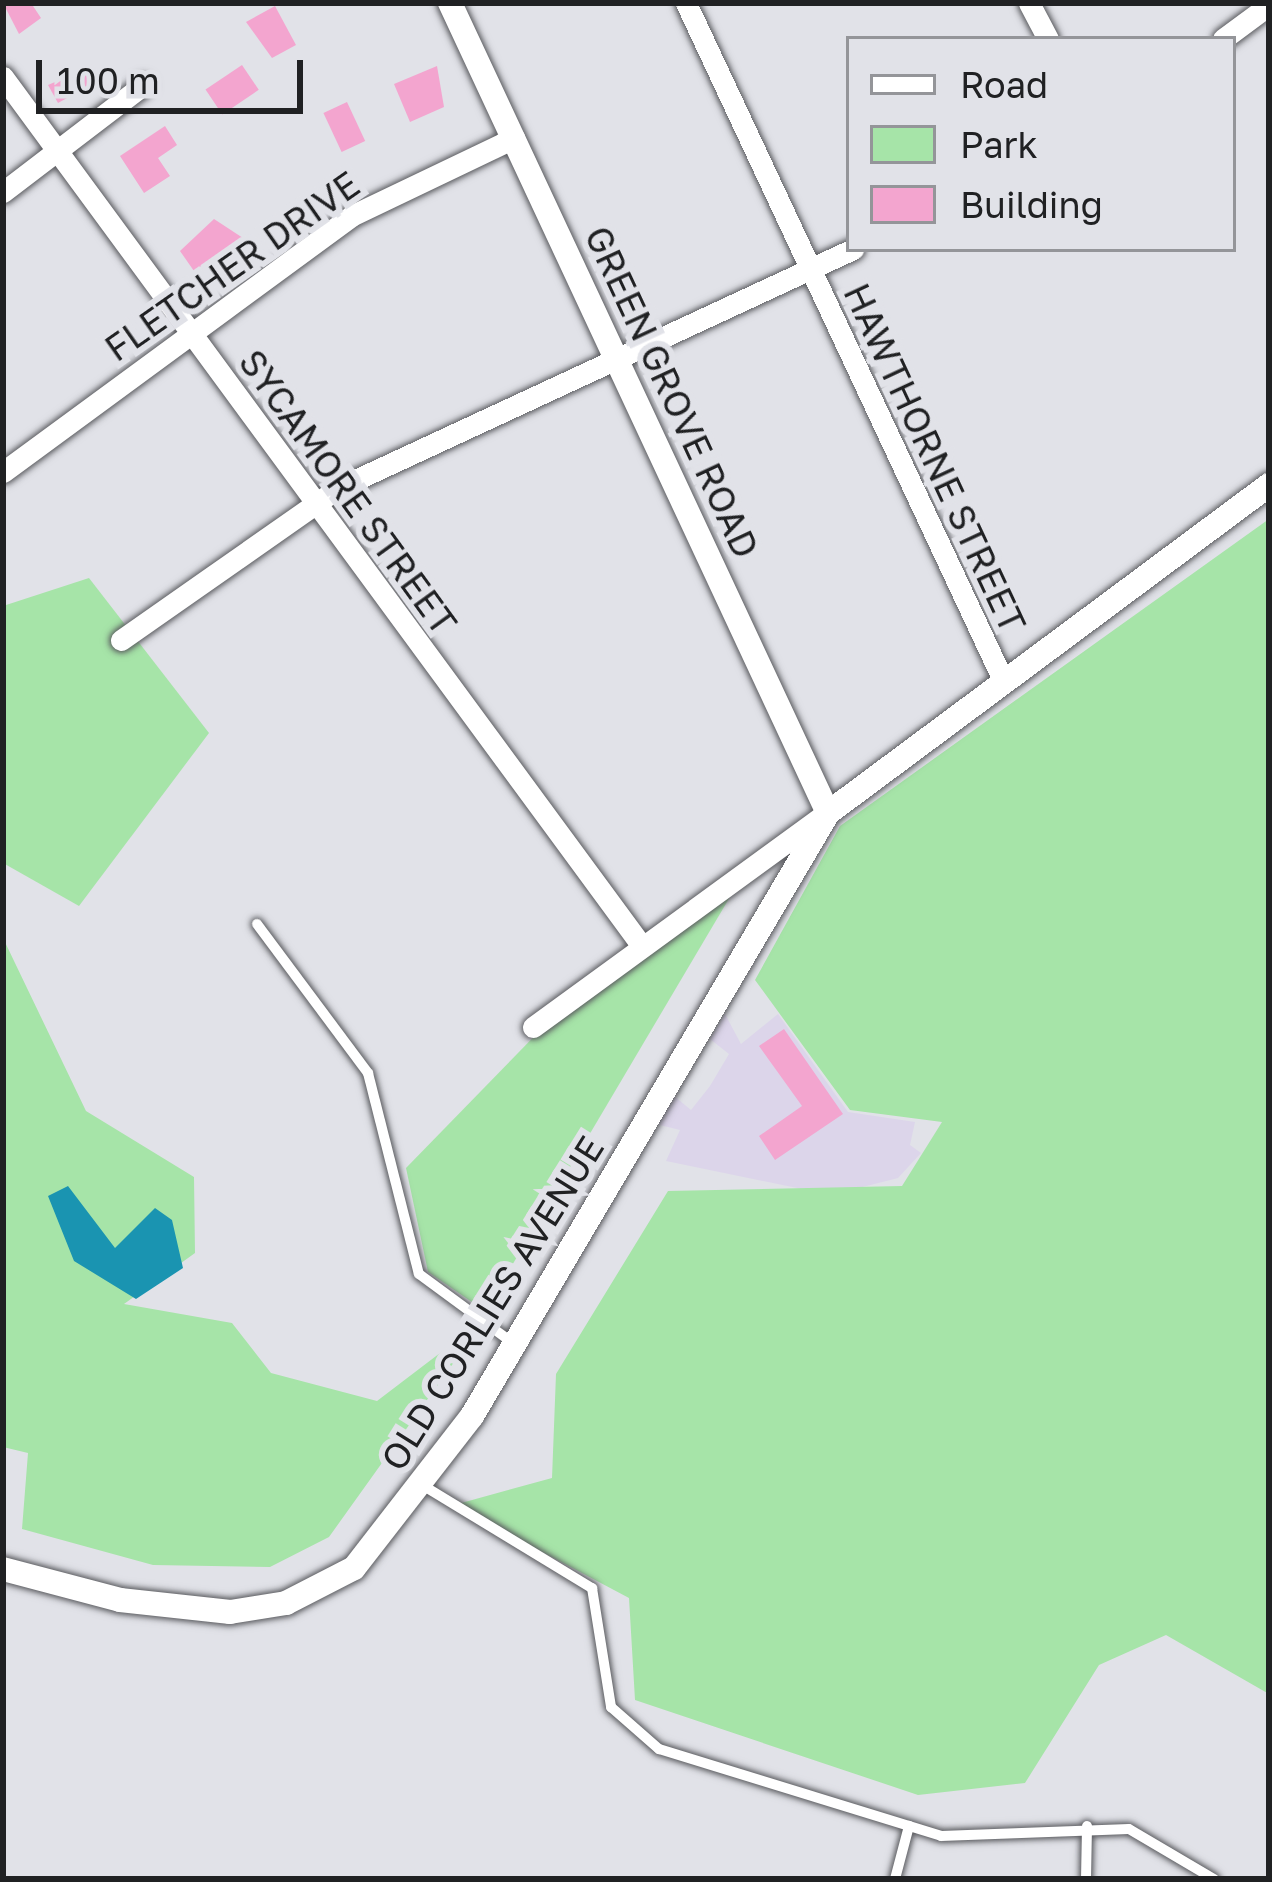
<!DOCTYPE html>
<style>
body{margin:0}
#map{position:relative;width:1272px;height:1882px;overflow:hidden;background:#e1e2e8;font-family:"Golos Text",sans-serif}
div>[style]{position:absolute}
.commercial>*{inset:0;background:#dcd5ea}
.green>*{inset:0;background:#a6e4a8}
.water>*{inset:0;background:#1a94b1}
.building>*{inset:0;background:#f3a5cf;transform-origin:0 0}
.roads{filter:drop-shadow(0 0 3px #595a5e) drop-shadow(0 0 3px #595a5e)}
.service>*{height:10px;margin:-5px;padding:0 5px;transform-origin:5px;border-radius:5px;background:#fff}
.minor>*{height:21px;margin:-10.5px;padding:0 10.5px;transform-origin:10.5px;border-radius:10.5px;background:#fff}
.tertiary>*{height:24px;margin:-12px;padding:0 12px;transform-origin:12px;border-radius:12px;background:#fff}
span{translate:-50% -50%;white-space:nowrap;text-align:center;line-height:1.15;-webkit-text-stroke:12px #e1e2e8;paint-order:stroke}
.street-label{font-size:36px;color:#202123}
.frame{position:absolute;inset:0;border:6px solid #202123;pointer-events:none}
.legend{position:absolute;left:846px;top:36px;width:390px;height:216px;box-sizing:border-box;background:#e1e2e8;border:3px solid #949599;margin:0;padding:15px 21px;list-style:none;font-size:36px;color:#202123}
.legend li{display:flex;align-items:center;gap:24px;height:60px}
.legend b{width:60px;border:3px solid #949599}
.scale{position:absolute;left:36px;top:60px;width:267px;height:54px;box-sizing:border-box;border:6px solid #202123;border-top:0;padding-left:15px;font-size:36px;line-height:42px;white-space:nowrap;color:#202123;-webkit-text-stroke:9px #e1e2e8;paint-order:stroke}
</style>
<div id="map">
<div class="commercial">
<i style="clip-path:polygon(725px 1014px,741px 1044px,778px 1014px,848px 1112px,915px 1122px,910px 1145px,921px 1153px,898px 1178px,831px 1195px,666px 1161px,680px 1130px,656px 1124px,674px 1096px,691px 1110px,710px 1086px,729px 1054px,710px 1039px)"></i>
</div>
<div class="green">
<i style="clip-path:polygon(1269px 519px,1269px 1694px,1166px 1635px,1099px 1665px,1025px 1783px,918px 1795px,635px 1700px,629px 1598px,454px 1505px,552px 1478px,556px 1374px,668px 1191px,902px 1186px,942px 1122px,850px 1110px,755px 980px,840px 826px)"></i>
<i style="clip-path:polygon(89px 578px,209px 733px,79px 906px,3px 863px,3px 606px)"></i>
<i style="clip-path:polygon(740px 880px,485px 1311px,428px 1272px,406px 1168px,556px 1014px)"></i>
<i style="clip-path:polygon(3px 938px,86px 1111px,194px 1177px,195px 1253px,124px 1304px,232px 1323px,271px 1373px,377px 1401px,444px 1350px,457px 1358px,329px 1537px,270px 1567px,153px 1565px,22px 1529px,28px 1453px,3px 1447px)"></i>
</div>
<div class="water">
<i style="clip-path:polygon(68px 1186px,115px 1248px,155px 1208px,172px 1220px,183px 1268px,136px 1299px,74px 1261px,48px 1196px)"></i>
</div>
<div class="building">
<i style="clip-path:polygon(3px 3px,31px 3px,41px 18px,19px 34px)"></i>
<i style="clip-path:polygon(275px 6px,296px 45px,272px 58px,246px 22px)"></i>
<i style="left:242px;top:65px;width:30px;height:44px;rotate:56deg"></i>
<i style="clip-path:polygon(92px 66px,100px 80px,58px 103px,48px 85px)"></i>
<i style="clip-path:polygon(437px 66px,444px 107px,410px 122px,394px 84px)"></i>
<i style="left:347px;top:102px;width:43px;height:26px;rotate:65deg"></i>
<i style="clip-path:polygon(165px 126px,177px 145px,158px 158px,170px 176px,144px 193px,120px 156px)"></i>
<i style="clip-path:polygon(214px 219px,243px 238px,194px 271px,180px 251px)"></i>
<i style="clip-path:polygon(784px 1029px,843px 1114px,775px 1160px,759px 1136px,802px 1106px,759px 1046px)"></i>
</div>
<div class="roads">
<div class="service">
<i style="left:257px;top:924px;width:186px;rotate:53.3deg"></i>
<i style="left:368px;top:1073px;width:207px;rotate:75.8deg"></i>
<i style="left:419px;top:1274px;width:117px;rotate:36.3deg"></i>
<i style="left:424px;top:1486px;width:197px;rotate:31.3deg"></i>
<i style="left:592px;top:1588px;width:121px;rotate:80.9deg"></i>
<i style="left:611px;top:1707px;width:64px;rotate:41.2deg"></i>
<i style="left:659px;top:1749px;width:295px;rotate:17.1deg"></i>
<i style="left:941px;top:1836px;width:188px;rotate:-2.1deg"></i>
<i style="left:1129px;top:1829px;width:99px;rotate:30.5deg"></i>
<i style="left:895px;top:1879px;width:55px;rotate:-75.2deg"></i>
<i style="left:1086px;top:1879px;width:53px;rotate:-88.9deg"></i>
</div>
<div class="minor">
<i style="left:686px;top:3px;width:748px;rotate:64.91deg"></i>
<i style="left:1029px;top:3px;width:41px;rotate:62.2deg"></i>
<i style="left:1223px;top:39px;width:57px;rotate:-36.5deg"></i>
<i style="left:3px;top:77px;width:1077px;rotate:53.68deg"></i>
<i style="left:3px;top:192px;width:176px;rotate:-37.4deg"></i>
<i style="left:3px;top:472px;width:432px;rotate:-36.3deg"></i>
<i style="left:351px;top:216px;width:181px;rotate:-25.6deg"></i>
<i style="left:121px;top:640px;width:265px;rotate:-35deg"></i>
<i style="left:338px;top:488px;width:568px;rotate:-24.89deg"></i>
<i style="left:533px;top:1027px;width:364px;rotate:-36.1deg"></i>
</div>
<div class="tertiary">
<i style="left:450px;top:3px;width:894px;rotate:64.98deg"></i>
<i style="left:3px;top:1569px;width:121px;rotate:14.8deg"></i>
<i style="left:120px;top:1600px;width:111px;rotate:6.2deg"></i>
<i style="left:230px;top:1612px;width:57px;rotate:-9.1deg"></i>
<i style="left:286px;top:1603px;width:76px;rotate:-27.2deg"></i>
<i style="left:354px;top:1568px;width:192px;rotate:-52.2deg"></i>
<i style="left:472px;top:1416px;width:700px;rotate:-59.44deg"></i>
<i style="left:828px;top:813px;width:550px;rotate:-36.64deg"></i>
</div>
</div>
<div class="street-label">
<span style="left:232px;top:266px;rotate:-35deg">FLETCHER DRIVE</span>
<span style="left:672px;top:392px;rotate:65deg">GREEN GROVE ROAD</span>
<span style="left:935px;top:458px;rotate:65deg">HAWTHORNE STREET</span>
<span style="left:348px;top:492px;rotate:54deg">SYCAMORE STREET</span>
<span style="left:492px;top:1303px;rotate:-58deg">OLD CORLIES AVENUE</span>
</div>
<div class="frame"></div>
<ul class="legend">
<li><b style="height:15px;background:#fff"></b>Road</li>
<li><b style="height:33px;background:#a6e4a8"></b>Park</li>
<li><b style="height:33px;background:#f3a5cf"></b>Building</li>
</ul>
<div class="scale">100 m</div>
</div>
